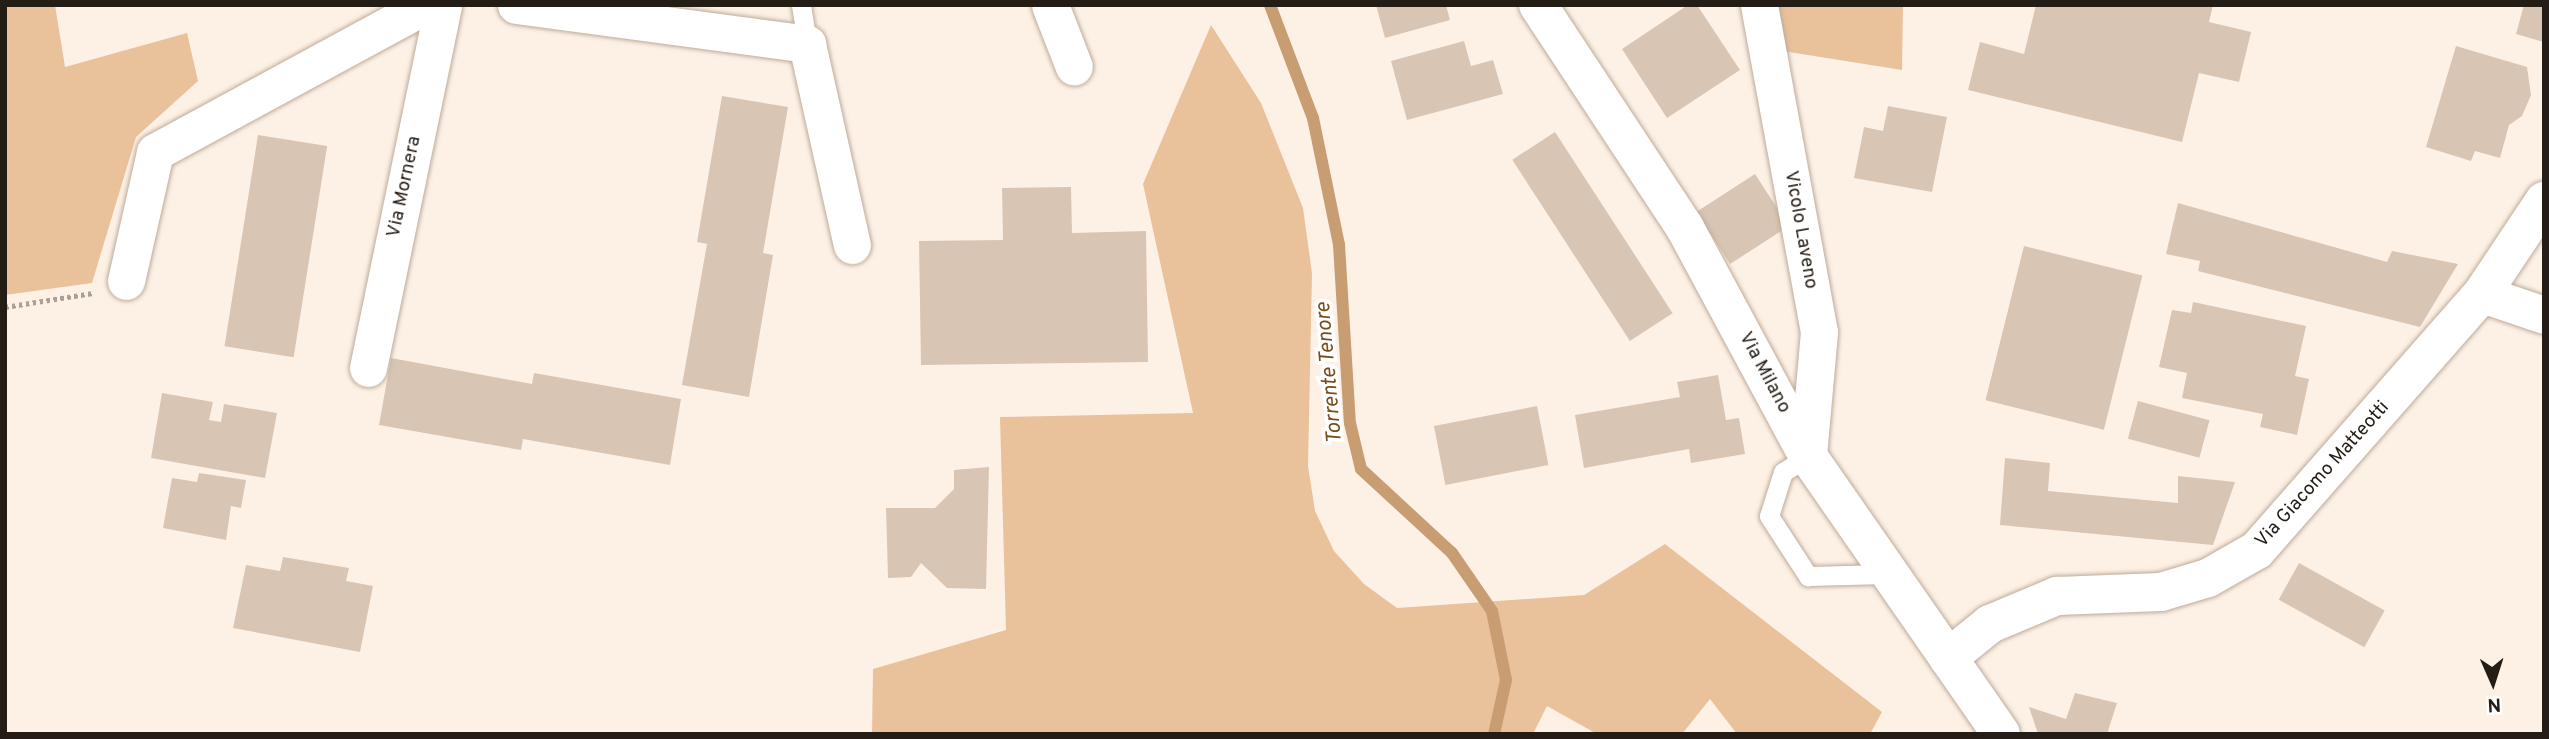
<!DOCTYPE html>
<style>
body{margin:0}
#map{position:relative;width:2549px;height:739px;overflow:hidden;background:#fdf1e6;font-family:Overpass,sans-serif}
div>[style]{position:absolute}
.green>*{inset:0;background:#e9c19b}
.stream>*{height:12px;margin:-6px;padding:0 6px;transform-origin:6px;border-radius:6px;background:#c99d72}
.building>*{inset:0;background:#d9c5b3;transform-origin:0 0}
.path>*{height:4.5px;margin-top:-2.25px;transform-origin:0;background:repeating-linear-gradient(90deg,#aaa097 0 3.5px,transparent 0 7px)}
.roads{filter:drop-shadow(0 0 2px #beab99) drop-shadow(0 0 2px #beab99)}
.service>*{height:19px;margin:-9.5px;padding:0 9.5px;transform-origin:9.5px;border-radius:9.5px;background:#fff}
.minor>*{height:37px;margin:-18.5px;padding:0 18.5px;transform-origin:18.5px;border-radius:18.5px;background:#fff}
.tertiary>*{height:38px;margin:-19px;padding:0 19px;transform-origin:19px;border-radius:19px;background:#fff}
span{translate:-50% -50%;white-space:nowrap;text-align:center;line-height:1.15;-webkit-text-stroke:7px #fff;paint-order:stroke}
.street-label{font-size:19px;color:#241d16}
.water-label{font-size:21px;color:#784c1b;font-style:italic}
.frame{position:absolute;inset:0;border:7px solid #241d16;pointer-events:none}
.north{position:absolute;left:2458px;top:648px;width:70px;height:70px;-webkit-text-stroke:5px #fff;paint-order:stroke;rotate:177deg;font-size:19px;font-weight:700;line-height:28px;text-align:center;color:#241d16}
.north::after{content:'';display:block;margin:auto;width:24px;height:32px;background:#241d16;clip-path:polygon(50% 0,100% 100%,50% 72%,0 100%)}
</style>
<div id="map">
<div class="green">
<i style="clip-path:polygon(5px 5px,55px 5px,65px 67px,187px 33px,198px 81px,136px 137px,92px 283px,5px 295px)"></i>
<i style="clip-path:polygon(1769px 5px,1903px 5px,1902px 70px,1776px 50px)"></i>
<i style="clip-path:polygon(1211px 25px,1261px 103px,1303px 208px,1312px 273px,1308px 466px,1315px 511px,1334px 551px,1364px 584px,1397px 608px,1584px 595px,1665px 544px,1882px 712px,1870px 734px,1737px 734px,1710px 699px,1682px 734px,1597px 734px,1547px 706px,1533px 734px,872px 734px,873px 669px,1006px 630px,1000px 417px,1193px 413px,1143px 184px)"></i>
</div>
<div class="stream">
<i style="left:1270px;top:5px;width:121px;rotate:69.2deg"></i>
<i style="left:1313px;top:118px;width:130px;rotate:78.4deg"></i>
<i style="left:1339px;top:245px;width:178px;rotate:86.5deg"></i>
<i style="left:1350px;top:423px;width:47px;rotate:76.6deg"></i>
<i style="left:1361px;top:469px;width:124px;rotate:42.7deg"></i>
<i style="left:1452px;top:553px;width:70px;rotate:55.4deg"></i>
<i style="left:1492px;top:611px;width:70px;rotate:78.5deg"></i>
<i style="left:1506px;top:680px;width:55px;rotate:102.5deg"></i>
</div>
<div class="building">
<i style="clip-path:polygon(1376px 5px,1446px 5px,1450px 20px,1385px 38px)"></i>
<i style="clip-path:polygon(1688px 5px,1697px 5px,1740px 70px,1667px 118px,1622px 49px)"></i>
<i style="clip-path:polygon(2036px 5px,2213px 5px,2209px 22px,2251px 32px,2239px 82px,2199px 73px,2182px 142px,1968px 90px,1980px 42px,2024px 54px)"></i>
<i style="clip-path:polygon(2524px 5px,2544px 5px,2544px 42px,2516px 34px)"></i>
<i style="clip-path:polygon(1464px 41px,1471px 66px,1493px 60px,1503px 94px,1407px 120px,1391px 61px)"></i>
<i style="clip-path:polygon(2456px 46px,2527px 67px,2531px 95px,2522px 116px,2509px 125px,2500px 158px,2475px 151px,2471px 161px,2426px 147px)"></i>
<i style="clip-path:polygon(722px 96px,788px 107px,763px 253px,773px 255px,749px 397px,682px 385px,707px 244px,697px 242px)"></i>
<i style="clip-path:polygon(1888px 106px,1947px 117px,1932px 192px,1854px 178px,1864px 127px,1883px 131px)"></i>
<i style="left:1555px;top:132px;width:216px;height:51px;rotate:57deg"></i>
<i style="left:258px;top:135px;width:70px;height:214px;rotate:9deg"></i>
<i style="left:1755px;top:174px;width:62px;height:70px;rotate:57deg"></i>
<i style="clip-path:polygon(1071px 187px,1072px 233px,1146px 231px,1148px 362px,921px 365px,919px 241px,1003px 240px,1002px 188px)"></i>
<i style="clip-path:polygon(2178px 203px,2387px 262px,2392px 251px,2458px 264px,2420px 327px,2198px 271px,2200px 261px,2166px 254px)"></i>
<i style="left:2024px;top:246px;width:122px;height:159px;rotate:14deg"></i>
<i style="clip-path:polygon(2193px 302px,2306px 326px,2295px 376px,2309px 379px,2297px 435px,2260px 427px,2263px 414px,2182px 398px,2187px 373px,2159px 367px,2172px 310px,2191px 313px)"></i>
<i style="clip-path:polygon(391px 358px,532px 384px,534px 373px,681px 399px,670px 465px,523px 439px,521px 450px,379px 425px)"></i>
<i style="clip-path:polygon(1718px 375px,1726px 420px,1739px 418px,1745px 454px,1691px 463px,1689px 449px,1584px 468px,1575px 415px,1680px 397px,1677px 382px)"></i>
<i style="clip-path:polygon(162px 393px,213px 402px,209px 420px,221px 422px,224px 404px,277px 413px,265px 478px,151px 458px)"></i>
<i style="left:2138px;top:401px;width:74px;height:39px;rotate:15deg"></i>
<i style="left:1537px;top:406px;width:60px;height:105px;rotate:79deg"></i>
<i style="clip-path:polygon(2005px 458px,2050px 463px,2048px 491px,2178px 503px,2178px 476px,2235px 482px,2213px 545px,2000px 525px)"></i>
<i style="clip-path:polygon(989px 467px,986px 589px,947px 588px,921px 563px,911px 577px,888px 578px,886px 508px,935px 508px,954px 489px,954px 470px)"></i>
<i style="clip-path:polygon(199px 473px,246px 480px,241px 508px,231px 506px,226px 540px,163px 528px,172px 478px,197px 482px)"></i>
<i style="clip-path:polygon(283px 557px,349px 568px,346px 581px,373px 586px,360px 652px,233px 628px,246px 565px,280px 571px)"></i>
<i style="left:2299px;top:563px;width:98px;height:42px;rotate:29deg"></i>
<i style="clip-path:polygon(2075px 693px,2117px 703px,2107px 734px,2038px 734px,2029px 707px,2066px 719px)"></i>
</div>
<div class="path">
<i style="left:5px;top:307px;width:89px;rotate:-9deg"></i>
</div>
<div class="roads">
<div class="service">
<i style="left:801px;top:5px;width:39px;rotate:81deg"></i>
<i style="left:1808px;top:456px;width:30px;rotate:147deg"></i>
<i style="left:1783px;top:472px;width:46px;rotate:107.7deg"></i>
<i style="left:1769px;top:516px;width:72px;rotate:57deg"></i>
<i style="left:1808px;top:576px;width:78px;rotate:-1.5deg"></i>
</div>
<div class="minor">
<i style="left:516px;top:5px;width:294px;rotate:7.6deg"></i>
<i style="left:807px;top:44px;width:206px;rotate:77.4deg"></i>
<i style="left:1050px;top:5px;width:66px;rotate:68.8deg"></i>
<i style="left:1759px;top:5px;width:332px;rotate:79.6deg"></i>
<i style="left:1819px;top:332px;width:124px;rotate:95.1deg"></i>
<i style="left:126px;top:281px;width:132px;rotate:-77.3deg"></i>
<i style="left:155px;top:152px;width:308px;rotate:-28.5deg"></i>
<i style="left:2482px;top:294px;width:65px;rotate:18.7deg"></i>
<i style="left:368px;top:368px;width:371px;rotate:-78.3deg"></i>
</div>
<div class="tertiary">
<i style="left:1538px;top:5px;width:267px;rotate:56.6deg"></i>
<i style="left:1685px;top:228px;width:259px;rotate:61.7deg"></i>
<i style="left:1808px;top:456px;width:338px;rotate:55.2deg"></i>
<i style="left:1948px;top:658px;width:54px;rotate:-39deg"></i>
<i style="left:1990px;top:624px;width:73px;rotate:-22.7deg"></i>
<i style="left:2057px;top:596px;width:104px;rotate:-2.2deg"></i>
<i style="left:2161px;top:592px;width:49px;rotate:-16.6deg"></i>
<i style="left:2208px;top:578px;width:56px;rotate:-29.7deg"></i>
<i style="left:2257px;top:550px;width:341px;rotate:-48.7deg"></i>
<i style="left:2482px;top:294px;width:112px;rotate:-56.3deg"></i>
</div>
</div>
<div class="street-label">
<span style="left:405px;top:187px;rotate:-78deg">Via Mornera</span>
<span style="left:1800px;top:230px;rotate:80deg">Vicolo Laveno</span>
<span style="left:1764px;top:373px;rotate:62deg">Via Milano</span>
<span style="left:2323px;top:475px;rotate:-48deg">Via Giacomo Matteotti</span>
</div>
<div class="water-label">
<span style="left:1330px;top:373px;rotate:-95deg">Torrente Tenore</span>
</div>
<div class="frame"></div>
<div class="north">N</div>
</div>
